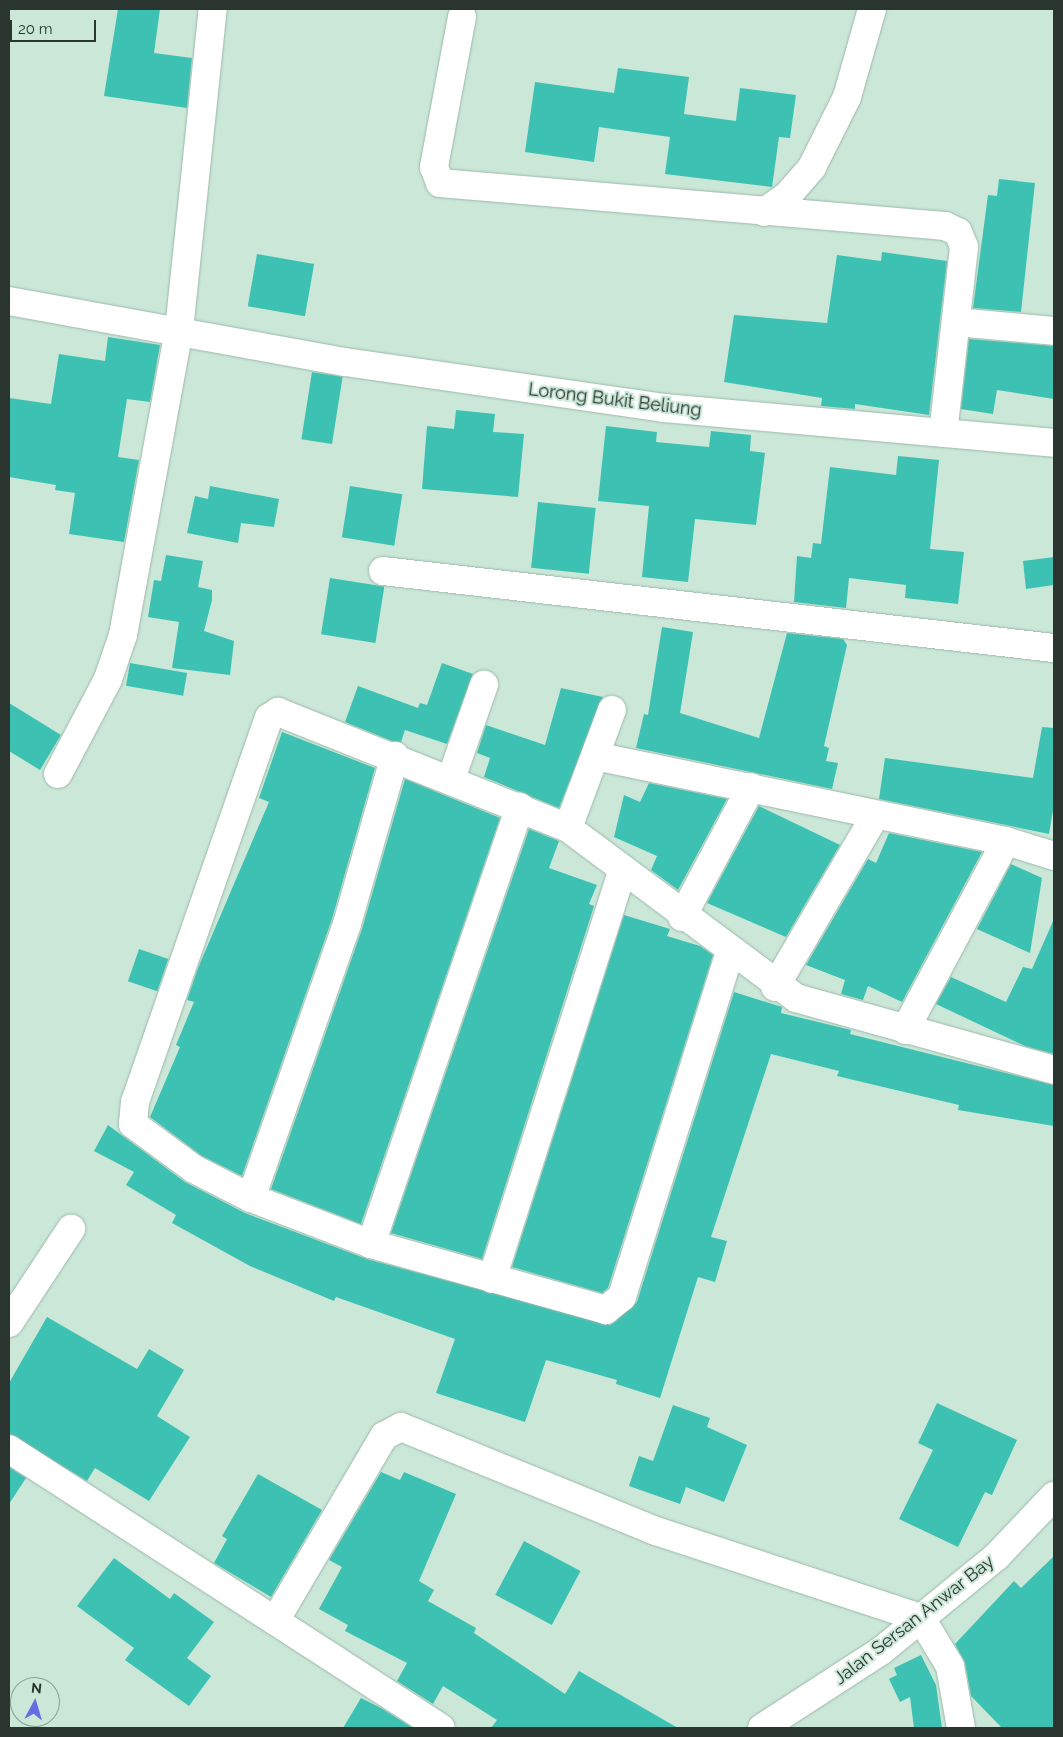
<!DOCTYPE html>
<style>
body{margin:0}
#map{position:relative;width:1063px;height:1737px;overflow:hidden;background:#cae7d7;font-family:Raleway,sans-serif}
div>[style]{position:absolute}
.building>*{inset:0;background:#3dc1b2;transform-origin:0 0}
.roads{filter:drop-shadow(0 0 1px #9cb8a9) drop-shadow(0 0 1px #9cb8a9)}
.minor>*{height:28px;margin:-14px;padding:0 14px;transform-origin:14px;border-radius:14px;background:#fff}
.major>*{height:28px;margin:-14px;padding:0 14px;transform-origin:14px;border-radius:14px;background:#fff}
span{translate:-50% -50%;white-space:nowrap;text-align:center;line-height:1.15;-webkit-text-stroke:4px #cae7d7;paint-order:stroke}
.street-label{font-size:18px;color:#2a352f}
.frame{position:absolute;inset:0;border:10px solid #2a352f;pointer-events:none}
.north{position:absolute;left:10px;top:1677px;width:50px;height:50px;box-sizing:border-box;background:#cae7d7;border:1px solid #8aa094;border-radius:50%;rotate:6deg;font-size:14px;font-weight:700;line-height:20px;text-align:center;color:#2a352f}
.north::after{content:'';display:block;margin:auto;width:18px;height:22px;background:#636ee6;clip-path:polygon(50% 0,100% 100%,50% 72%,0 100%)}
.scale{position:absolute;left:10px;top:20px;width:86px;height:22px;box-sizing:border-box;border:2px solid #2a352f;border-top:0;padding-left:6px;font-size:15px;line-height:18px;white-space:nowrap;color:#2a352f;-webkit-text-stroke:4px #cae7d7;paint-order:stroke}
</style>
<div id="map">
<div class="building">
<i style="clip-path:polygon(118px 9px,160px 9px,154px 53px,192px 58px,187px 108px,104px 96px)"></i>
<i style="clip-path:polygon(618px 68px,689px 77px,684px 114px,736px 121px,740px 88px,796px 95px,790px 138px,779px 137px,772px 187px,665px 174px,670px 137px,599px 127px,594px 162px,525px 152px,535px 82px,614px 93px)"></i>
<i style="clip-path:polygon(999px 179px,1035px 183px,1021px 312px,973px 308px,988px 195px,997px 196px)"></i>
<i style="clip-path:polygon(882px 252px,947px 261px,929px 415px,855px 404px,855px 409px,821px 406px,822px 398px,724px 382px,734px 315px,827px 323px,837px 255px,881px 261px)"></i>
<i style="left:257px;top:254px;width:58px;height:53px;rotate:10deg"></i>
<i style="clip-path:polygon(108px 337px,160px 345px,150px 402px,127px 399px,118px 457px,139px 460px,124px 542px,69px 534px,75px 493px,55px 490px,56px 485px,9px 477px,9px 398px,51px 404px,59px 354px,105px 361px)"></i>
<i style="clip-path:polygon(969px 339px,1054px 346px,1054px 399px,997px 390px,993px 414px,961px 409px)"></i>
<i style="left:312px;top:372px;width:31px;height:68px;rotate:9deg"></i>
<i style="clip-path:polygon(456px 410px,495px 414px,493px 432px,524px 434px,518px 497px,422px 489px,427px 426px,454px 429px)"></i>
<i style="clip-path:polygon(606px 426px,657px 432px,656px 442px,709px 447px,711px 431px,751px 435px,750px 451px,765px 453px,756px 525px,695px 519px,688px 582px,642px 577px,649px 506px,598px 501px)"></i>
<i style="clip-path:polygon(898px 456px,939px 460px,930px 549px,964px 552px,958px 604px,905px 598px,906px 585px,849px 578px,846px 608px,794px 602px,797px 556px,811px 558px,813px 543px,821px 544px,830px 467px,896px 475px)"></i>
<i style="clip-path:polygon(210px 486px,279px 499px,274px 527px,241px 523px,238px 543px,187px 533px,195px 496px,208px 499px)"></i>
<i style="left:350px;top:486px;width:53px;height:52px;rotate:9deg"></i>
<i style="left:538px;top:502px;width:58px;height:66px;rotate:6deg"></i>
<i style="clip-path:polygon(166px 555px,203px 561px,198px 587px,212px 590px,212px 600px,204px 631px,234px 641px,230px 675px,172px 668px,179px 622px,148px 617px,154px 580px,161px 581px)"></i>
<i style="clip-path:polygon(1054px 557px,1054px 585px,1026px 589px,1023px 561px)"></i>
<i style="left:330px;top:578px;width:55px;height:57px;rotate:9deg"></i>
<i style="clip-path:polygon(662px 627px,693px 632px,680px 713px,759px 738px,787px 633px,843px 639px,847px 645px,824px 746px,829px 748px,826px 761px,838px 763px,832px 789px,636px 748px,644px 714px,648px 715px)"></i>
<i style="left:130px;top:663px;width:58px;height:23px;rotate:10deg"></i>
<i style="clip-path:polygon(442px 663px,473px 674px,447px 744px,405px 730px,401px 742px,392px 741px,345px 722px,358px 686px,418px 708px,420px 703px,427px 705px)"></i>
<i style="clip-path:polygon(561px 688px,603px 697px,559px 808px,484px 777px,490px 758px,477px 753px,486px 725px,545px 745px)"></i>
<i style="clip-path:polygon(9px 703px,61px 735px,40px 770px,9px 751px)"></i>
<i style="clip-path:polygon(1042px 727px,1054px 728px,1054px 804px,1049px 834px,879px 799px,885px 758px,1033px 778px)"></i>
<i style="clip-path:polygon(282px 732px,375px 768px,332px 919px,242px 1176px,202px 1156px,150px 1117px,180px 1047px,176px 1045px,194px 1002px,187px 1000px,198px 968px,269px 802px,259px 798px)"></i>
<i style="clip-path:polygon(405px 779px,500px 818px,361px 1224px,271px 1189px,362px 929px)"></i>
<i style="clip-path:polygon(649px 783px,727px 799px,678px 890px,651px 870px,657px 856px,614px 837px,624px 795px,640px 802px)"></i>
<i style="clip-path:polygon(759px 806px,840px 845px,786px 937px,707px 903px)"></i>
<i style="clip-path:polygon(529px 829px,559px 841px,549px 868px,597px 885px,589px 904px,594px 906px,482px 1259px,391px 1233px)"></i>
<i style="clip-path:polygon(889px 833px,982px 852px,902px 1002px,868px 986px,863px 1000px,841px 994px,845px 980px,806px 965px,868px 859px,876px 863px)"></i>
<i style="clip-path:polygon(1011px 864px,1042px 878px,1030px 953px,977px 929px)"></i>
<i style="clip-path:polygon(624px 915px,670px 929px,667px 936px,700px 946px,713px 955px,608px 1288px,602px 1293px,512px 1267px)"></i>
<i style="clip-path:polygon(1054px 919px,1054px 1054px,1025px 1046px,936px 1004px,951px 977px,1006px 1002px,1023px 967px,1032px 969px)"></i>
<i style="left:139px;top:949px;width:31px;height:34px;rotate:19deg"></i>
<i style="clip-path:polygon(734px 992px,782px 1007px,781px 1013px,851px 1030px,850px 1034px,1054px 1085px,1054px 1126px,958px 1110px,959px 1105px,837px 1076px,839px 1071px,771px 1054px,711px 1237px,727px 1241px,715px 1282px,698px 1277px,660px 1398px,616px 1384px,617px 1380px,546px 1360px,525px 1422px,436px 1393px,455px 1339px,336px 1297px,334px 1301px,250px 1266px,172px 1223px,176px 1215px,126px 1185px,134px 1172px,94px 1151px,108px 1125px,185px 1182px,245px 1213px,367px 1259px,610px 1325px,637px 1302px)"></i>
<i style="clip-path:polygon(47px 1317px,137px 1369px,149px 1349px,184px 1370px,157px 1416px,190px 1437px,149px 1501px,95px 1468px,87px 1481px,9px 1434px,9px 1383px)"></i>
<i style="clip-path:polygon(937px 1403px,1017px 1440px,992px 1495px,985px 1492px,958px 1547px,899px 1519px,933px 1450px,918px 1443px)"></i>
<i style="clip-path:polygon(673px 1405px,710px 1418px,707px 1427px,747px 1445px,724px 1502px,686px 1487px,680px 1504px,629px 1486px,639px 1456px,653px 1461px)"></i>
<i style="clip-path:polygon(9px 1467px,26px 1478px,9px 1504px)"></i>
<i style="clip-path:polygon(381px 1472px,400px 1480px,404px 1472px,456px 1494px,419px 1581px,434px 1590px,428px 1601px,476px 1628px,474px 1633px,565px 1694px,579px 1671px,678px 1728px,491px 1728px,497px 1720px,443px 1686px,433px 1704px,397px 1681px,407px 1663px,345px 1631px,348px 1625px,319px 1609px,342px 1567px,329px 1560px)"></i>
<i style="clip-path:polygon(258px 1474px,322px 1510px,271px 1597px,214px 1563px,227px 1539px,222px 1536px)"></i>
<i style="left:524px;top:1541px;width:64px;height:61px;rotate:28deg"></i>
<i style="clip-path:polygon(1054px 1556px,1054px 1728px,1002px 1728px,971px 1696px,965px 1663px,955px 1644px,1014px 1581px,1021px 1588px)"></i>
<i style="clip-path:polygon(114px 1558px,170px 1599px,174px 1593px,214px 1622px,187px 1658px,211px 1676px,189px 1706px,125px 1660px,134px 1648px,77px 1606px)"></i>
<i style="clip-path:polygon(921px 1655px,936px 1685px,942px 1728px,914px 1728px,910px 1697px,900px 1702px,889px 1679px,897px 1675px,894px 1668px)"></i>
<i style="clip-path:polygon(361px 1698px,381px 1708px,413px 1728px,343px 1728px)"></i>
</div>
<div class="roads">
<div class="minor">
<i style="left:462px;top:17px;width:153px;rotate:100.6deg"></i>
<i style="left:434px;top:167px;width:17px;rotate:69deg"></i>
<i style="left:440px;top:183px;width:507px;rotate:4.87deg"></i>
<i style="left:945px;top:226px;width:14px;rotate:25deg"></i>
<i style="left:958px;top:232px;width:16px;rotate:68deg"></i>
<i style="left:964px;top:247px;width:187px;rotate:96.4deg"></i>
<i style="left:764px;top:212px;width:29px;rotate:-35deg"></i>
<i style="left:788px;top:195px;width:37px;rotate:-49deg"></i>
<i style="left:812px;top:167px;width:78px;rotate:-63.4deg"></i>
<i style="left:847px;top:97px;width:91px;rotate:-74.1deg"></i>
<i style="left:9px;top:301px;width:341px;rotate:10.3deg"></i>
<i style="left:345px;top:362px;width:322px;rotate:8.2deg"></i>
<i style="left:664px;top:408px;width:392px;rotate:5.1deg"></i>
<i style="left:956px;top:322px;width:98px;rotate:5.2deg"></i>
<i style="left:383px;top:571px;width:675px;rotate:6.55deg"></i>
<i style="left:595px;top:756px;width:420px;rotate:11.7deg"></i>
<i style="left:1006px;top:841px;width:50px;rotate:17.4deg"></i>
<i style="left:58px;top:774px;width:107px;rotate:-62.2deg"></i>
<i style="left:108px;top:679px;width:46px;rotate:-71.2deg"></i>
<i style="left:123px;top:635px;width:310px;rotate:-79.6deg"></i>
<i style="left:179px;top:330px;width:323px;rotate:-84deg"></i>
<i style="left:451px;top:779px;width:100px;rotate:-70.7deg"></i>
<i style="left:568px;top:828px;width:126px;rotate:-69.6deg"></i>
<i style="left:682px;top:917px;width:147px;rotate:-62deg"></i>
<i style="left:730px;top:952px;width:362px;rotate:107.4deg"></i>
<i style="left:622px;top:1297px;width:21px;rotate:141deg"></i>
<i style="left:606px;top:1310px;width:244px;rotate:-164.3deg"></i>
<i style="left:371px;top:1244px;width:129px;rotate:-159deg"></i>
<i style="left:251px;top:1198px;width:64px;rotate:-153deg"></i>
<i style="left:194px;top:1169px;width:76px;rotate:-143.6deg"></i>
<i style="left:133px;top:1124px;width:22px;rotate:-85deg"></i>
<i style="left:135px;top:1102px;width:407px;rotate:-70.8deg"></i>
<i style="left:269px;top:718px;width:11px;rotate:-34deg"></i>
<i style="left:278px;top:712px;width:312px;rotate:21.8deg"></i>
<i style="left:568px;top:828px;width:284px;rotate:36.7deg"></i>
<i style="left:796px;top:998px;width:268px;rotate:15.6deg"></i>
<i style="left:775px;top:987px;width:198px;rotate:-59.7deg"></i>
<i style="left:905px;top:1030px;width:214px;rotate:-61.9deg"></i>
<i style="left:251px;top:1198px;width:290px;rotate:-70.7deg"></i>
<i style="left:347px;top:924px;width:175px;rotate:-74.1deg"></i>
<i style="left:371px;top:1244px;width:462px;rotate:-71.2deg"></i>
<i style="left:492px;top:1279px;width:428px;rotate:-72.3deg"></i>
<i style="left:9px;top:1323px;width:113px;rotate:-56.6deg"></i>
<i style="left:9px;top:1449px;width:514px;rotate:32.86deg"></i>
<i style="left:275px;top:1621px;width:215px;rotate:-59.5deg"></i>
<i style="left:384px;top:1436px;width:19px;rotate:-28deg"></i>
<i style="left:401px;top:1427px;width:275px;rotate:22.2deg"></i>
<i style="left:656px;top:1531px;width:279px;rotate:18.2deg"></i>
<i style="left:921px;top:1618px;width:56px;rotate:58.9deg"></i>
<i style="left:950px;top:1666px;width:63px;rotate:79.9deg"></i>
</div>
<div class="major">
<i style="left:762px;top:1728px;width:142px;rotate:-32.9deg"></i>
<i style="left:881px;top:1651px;width:150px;rotate:-39.3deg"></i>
<i style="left:997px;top:1556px;width:83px;rotate:-46.5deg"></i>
</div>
</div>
<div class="street-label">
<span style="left:615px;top:400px;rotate:7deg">Lorong Bukit Beliung</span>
<span style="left:914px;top:1620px;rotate:-38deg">Jalan Sersan Anwar Bay</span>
</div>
<div class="frame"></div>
<div class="north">N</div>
<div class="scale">20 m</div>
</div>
